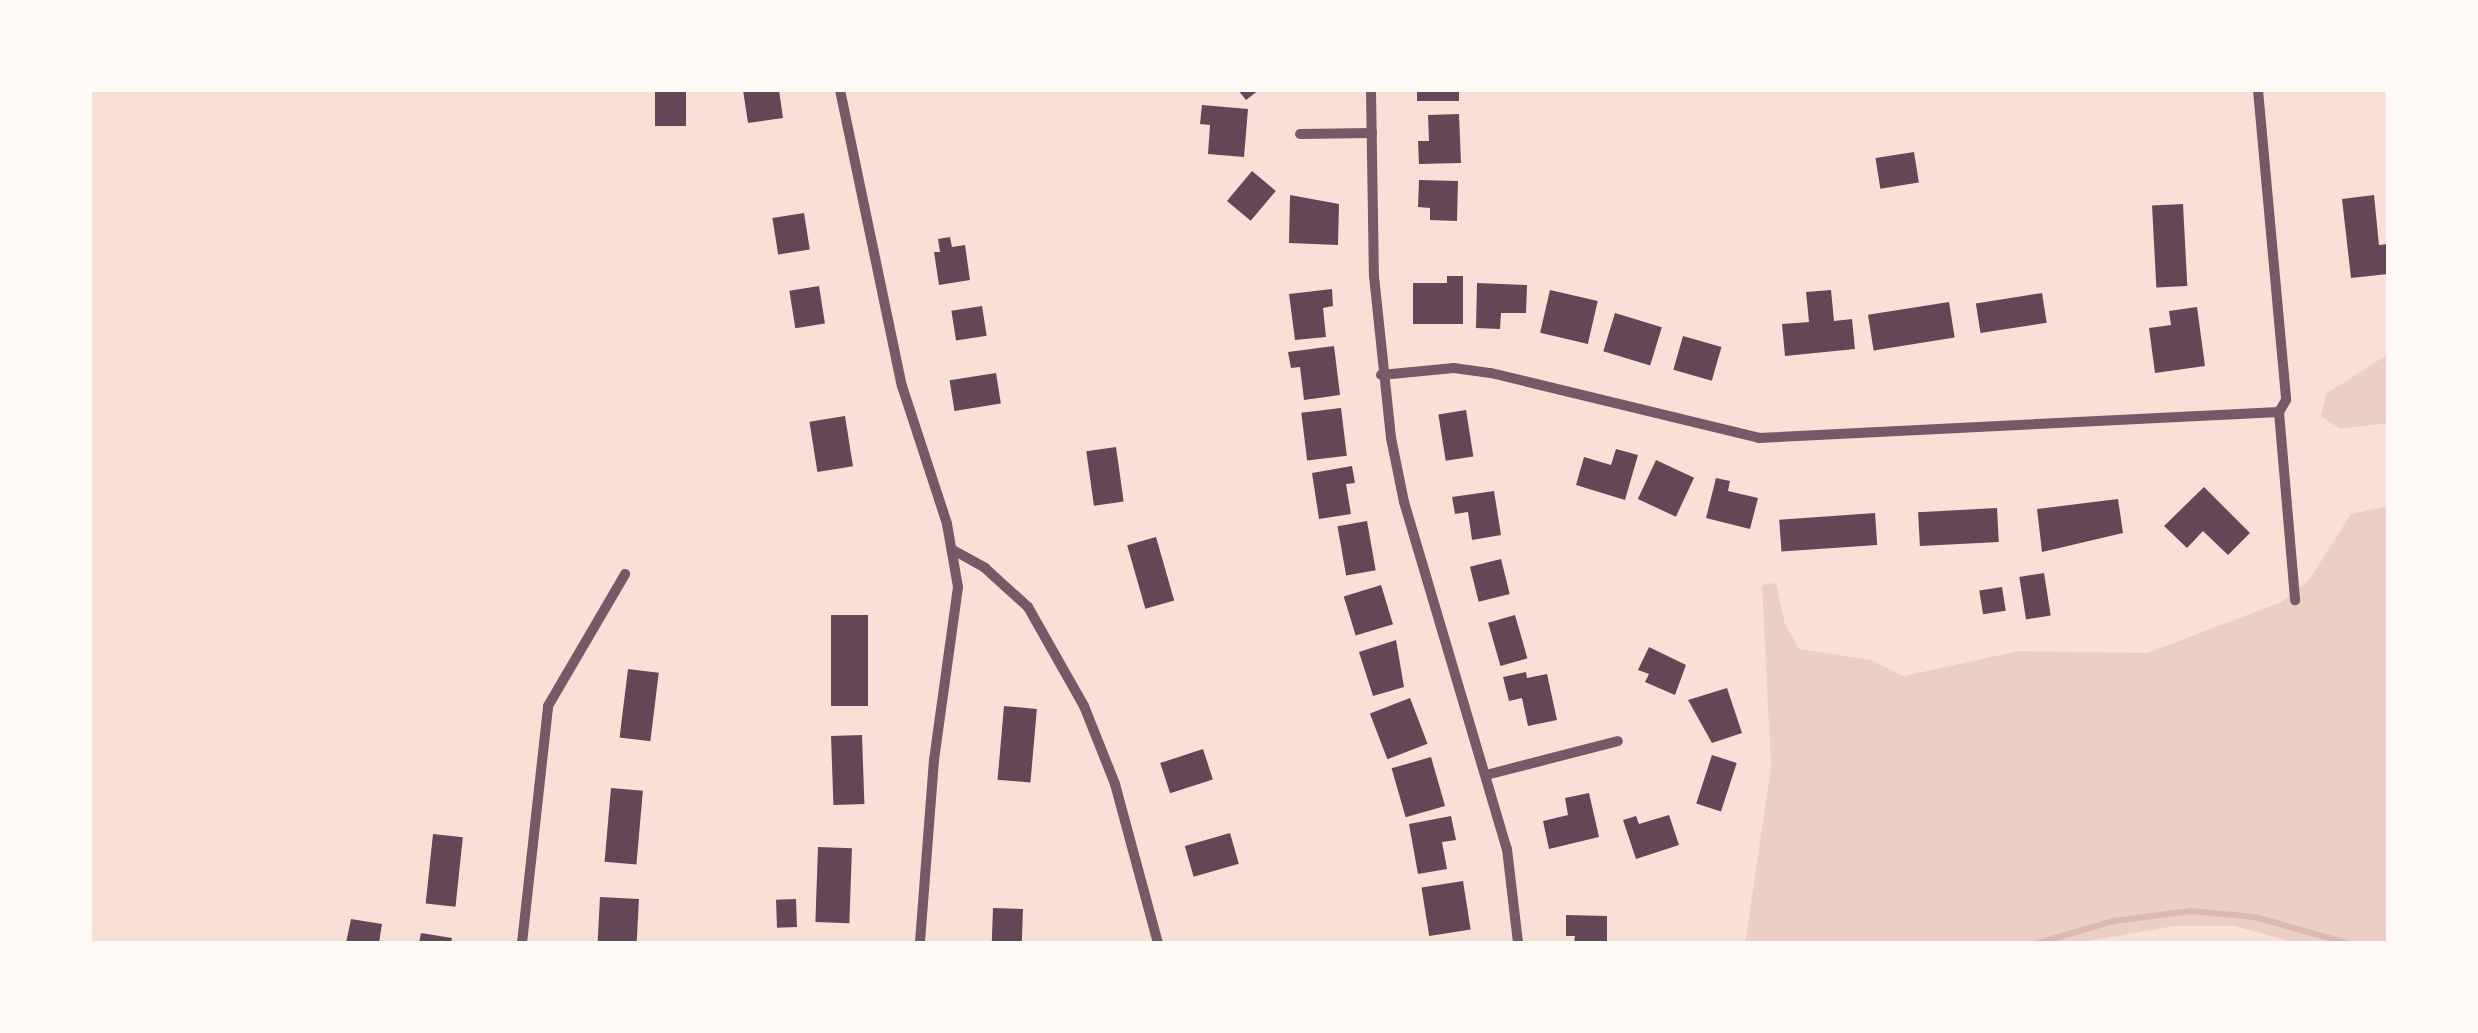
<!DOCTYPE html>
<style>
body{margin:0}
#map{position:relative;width:2478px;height:1033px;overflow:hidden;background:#f7e1d7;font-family:"Open Sans",sans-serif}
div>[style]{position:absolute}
.green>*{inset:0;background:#ebcfc5}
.stream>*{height:6px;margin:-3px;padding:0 3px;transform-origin:3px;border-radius:3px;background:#dcb8b0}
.building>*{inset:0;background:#644757;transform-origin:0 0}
.minor>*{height:10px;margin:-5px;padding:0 5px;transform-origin:5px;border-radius:5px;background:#755966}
span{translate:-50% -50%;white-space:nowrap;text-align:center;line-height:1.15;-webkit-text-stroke:10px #fffaf5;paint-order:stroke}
.frame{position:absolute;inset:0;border:92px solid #fffaf5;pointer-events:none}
</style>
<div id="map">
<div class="green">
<i style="clip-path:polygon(2388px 354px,2388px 423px,2340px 429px,2321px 416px,2326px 394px)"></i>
<i style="clip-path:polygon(2388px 506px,2388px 943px,2297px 943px,2235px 926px,2174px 926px,2076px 943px,1745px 943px,1771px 767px,1762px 585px,1776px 583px,1785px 624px,1799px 649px,1871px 660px,1904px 676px,2019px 651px,2148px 653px,2281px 602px,2309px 580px,2351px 514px)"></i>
</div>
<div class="stream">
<i style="left:2038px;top:943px;width:78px;rotate:-16.3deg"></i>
<i style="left:2113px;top:921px;width:79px;rotate:-7.3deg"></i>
<i style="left:2191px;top:911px;width:64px;rotate:5.4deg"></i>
<i style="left:2255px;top:917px;width:96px;rotate:15.8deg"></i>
</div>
<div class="building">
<i style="left:655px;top:90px;width:31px;height:36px"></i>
<i style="clip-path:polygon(743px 90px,779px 90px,783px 118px,748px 123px)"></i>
<i style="clip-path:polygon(1238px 90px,1259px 90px,1246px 100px)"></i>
<i style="left:1417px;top:90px;width:42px;height:11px"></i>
<i style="clip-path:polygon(1202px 105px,1248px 109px,1244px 157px,1208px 154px,1210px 125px,1200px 124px)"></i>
<i style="clip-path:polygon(1459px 114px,1461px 163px,1419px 164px,1418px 141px,1429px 141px,1428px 115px)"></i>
<i style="left:1914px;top:152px;width:31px;height:39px;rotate:81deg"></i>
<i style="left:1252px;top:171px;width:31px;height:39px;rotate:40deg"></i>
<i style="clip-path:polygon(1419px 180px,1458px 181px,1457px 221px,1430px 220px,1430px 208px,1418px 207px)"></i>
<i style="clip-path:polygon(1290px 195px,1339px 204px,1338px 245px,1289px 243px)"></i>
<i style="clip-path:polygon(2374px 195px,2379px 245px,2388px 244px,2388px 274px,2351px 278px,2342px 199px)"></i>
<i style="left:2183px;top:204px;width:82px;height:31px;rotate:87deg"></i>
<i style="left:804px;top:213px;width:37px;height:32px;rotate:81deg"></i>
<i style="clip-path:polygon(950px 237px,952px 247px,965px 245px,970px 280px,939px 285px,934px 252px,940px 252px,938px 239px)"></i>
<i style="clip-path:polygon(1447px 276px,1463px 276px,1463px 324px,1413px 324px,1413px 283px,1447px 283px)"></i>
<i style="clip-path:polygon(1477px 283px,1527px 285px,1526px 313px,1501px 313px,1500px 329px,1476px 328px)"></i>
<i style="left:819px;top:286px;width:38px;height:30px;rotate:81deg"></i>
<i style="clip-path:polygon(1332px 289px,1333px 306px,1323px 308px,1326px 337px,1295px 340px,1289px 294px)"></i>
<i style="left:1550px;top:290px;width:49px;height:44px;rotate:13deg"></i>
<i style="clip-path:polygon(1831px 290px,1834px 321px,1852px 319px,1855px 349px,1785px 356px,1782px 324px,1809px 322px,1806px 292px)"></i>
<i style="left:2042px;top:293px;width:30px;height:67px;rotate:81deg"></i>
<i style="left:1949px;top:302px;width:36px;height:82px;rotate:81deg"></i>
<i style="left:982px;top:306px;width:30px;height:31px;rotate:81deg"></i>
<i style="clip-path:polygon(2197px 307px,2205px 366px,2155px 373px,2149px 328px,2171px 325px,2169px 311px)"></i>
<i style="left:1615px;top:313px;width:49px;height:40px;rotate:17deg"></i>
<i style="left:1683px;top:336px;width:40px;height:35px;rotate:16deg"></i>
<i style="clip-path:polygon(1334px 346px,1340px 395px,1304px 400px,1300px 367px,1291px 368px,1288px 352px)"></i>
<i style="left:996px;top:373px;width:31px;height:47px;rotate:81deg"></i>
<i style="left:1341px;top:408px;width:48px;height:40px;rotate:83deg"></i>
<i style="left:1466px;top:410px;width:47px;height:28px;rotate:81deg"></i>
<i style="left:845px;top:416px;width:51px;height:36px;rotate:81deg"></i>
<i style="left:1116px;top:447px;width:55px;height:30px;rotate:82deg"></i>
<i style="clip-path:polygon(1616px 449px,1638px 455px,1625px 500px,1576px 485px,1584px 457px,1611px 465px)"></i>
<i style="left:1656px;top:460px;width:42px;height:43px;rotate:25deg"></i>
<i style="clip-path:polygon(1352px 466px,1355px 483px,1346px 484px,1351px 514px,1319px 519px,1312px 473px)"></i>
<i style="clip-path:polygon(1716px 478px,1730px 481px,1728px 491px,1758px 498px,1750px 529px,1706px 518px)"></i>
<i style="clip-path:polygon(2204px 487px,2250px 533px,2228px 555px,2203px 531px,2187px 548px,2164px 526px)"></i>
<i style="clip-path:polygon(1494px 491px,1501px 535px,1472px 540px,1468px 512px,1455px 514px,1452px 497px)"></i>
<i style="clip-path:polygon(2118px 499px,2123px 533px,2042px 552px,2037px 509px)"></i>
<i style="left:1997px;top:508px;width:34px;height:79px;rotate:87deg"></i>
<i style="left:1875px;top:513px;width:32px;height:96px;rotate:86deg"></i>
<i style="left:1367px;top:521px;width:50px;height:30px;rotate:80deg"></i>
<i style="left:1156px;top:537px;width:66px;height:30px;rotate:74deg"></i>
<i style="left:1501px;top:559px;width:36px;height:32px;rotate:76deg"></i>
<i style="left:2044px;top:573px;width:43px;height:25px;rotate:81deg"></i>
<i style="left:1381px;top:585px;width:41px;height:39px;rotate:73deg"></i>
<i style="left:2002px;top:587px;width:24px;height:23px;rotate:81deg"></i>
<i style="left:831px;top:615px;width:37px;height:91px"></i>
<i style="left:1515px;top:615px;width:45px;height:28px;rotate:74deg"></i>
<i style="clip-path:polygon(1396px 640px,1404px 687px,1373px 696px,1359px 652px)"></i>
<i style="clip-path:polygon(1649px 647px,1686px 665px,1675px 695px,1645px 682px,1649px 674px,1638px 670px)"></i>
<i style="left:628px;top:669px;width:31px;height:69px;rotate:7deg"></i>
<i style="clip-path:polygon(1526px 672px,1527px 678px,1547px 674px,1557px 720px,1528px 726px,1522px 698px,1509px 701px,1503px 677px)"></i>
<i style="clip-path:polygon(1727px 688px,1742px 733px,1712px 743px,1688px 700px)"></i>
<i style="left:1410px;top:698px;width:49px;height:43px;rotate:69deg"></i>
<i style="left:1004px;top:706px;width:33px;height:74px;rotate:5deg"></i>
<i style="left:862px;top:735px;width:69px;height:31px;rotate:88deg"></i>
<i style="left:1203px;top:749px;width:32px;height:45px;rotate:72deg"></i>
<i style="left:1712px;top:755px;width:26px;height:51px;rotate:18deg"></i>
<i style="left:1431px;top:757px;width:51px;height:41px;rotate:74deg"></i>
<i style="left:611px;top:788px;width:32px;height:74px;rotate:5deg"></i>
<i style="clip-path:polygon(1589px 793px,1599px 837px,1549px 849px,1543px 821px,1568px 815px,1565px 798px)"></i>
<i style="clip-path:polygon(1669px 815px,1679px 845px,1636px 859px,1623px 820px,1636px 816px,1639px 824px)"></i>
<i style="clip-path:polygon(1451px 816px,1456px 840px,1442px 842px,1447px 869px,1418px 874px,1409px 824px)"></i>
<i style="left:1230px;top:833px;width:32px;height:47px;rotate:74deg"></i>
<i style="left:433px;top:834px;width:30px;height:70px;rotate:6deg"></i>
<i style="left:818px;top:847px;width:34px;height:75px;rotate:2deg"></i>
<i style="left:1463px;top:881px;width:49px;height:42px;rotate:81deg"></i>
<i style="left:600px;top:897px;width:39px;height:46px;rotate:3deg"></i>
<i style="left:796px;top:899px;width:28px;height:20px;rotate:88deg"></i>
<i style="left:993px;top:908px;width:30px;height:35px;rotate:2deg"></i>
<i style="clip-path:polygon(1566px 915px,1607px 916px,1607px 943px,1574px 943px,1575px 936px,1566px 936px)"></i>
<i style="clip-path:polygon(351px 919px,382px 924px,379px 943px,346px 943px)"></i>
<i style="clip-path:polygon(421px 933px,452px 938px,451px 943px,419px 943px)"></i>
</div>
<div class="minor">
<i style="left:840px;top:90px;width:302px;rotate:78.2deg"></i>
<i style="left:902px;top:386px;width:145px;rotate:71.9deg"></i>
<i style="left:947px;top:524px;width:64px;rotate:80.1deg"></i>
<i style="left:958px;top:587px;width:175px;rotate:97.9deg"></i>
<i style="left:934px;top:760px;width:184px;rotate:94.4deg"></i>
<i style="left:1371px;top:90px;width:186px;rotate:89.1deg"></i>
<i style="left:1374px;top:276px;width:163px;rotate:84deg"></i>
<i style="left:1391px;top:438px;width:65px;rotate:78.5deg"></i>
<i style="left:1404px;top:502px;width:362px;rotate:73.5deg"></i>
<i style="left:1507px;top:849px;width:95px;rotate:83.3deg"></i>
<i style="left:2258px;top:90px;width:311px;rotate:84.8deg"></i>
<i style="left:2286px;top:400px;width:14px;rotate:120deg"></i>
<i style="left:2279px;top:412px;width:189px;rotate:85.1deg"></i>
<i style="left:1300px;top:134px;width:72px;rotate:-0.8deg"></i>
<i style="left:1381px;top:375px;width:73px;rotate:-5.5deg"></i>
<i style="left:1454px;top:368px;width:37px;rotate:8deg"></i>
<i style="left:1491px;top:373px;width:276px;rotate:13.6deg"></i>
<i style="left:1759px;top:438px;width:521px;rotate:-2.86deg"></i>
<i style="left:953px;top:550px;width:37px;rotate:29deg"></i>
<i style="left:985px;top:568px;width:58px;rotate:42.2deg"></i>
<i style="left:1028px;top:607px;width:114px;rotate:60.5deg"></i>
<i style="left:1084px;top:706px;width:84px;rotate:68.3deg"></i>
<i style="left:1115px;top:784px;width:165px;rotate:74.9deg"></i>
<i style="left:1486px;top:775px;width:136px;rotate:-14.4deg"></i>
<i style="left:522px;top:943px;width:238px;rotate:-83.7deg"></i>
<i style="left:548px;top:706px;width:153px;rotate:-59.7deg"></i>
</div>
<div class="frame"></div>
</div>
